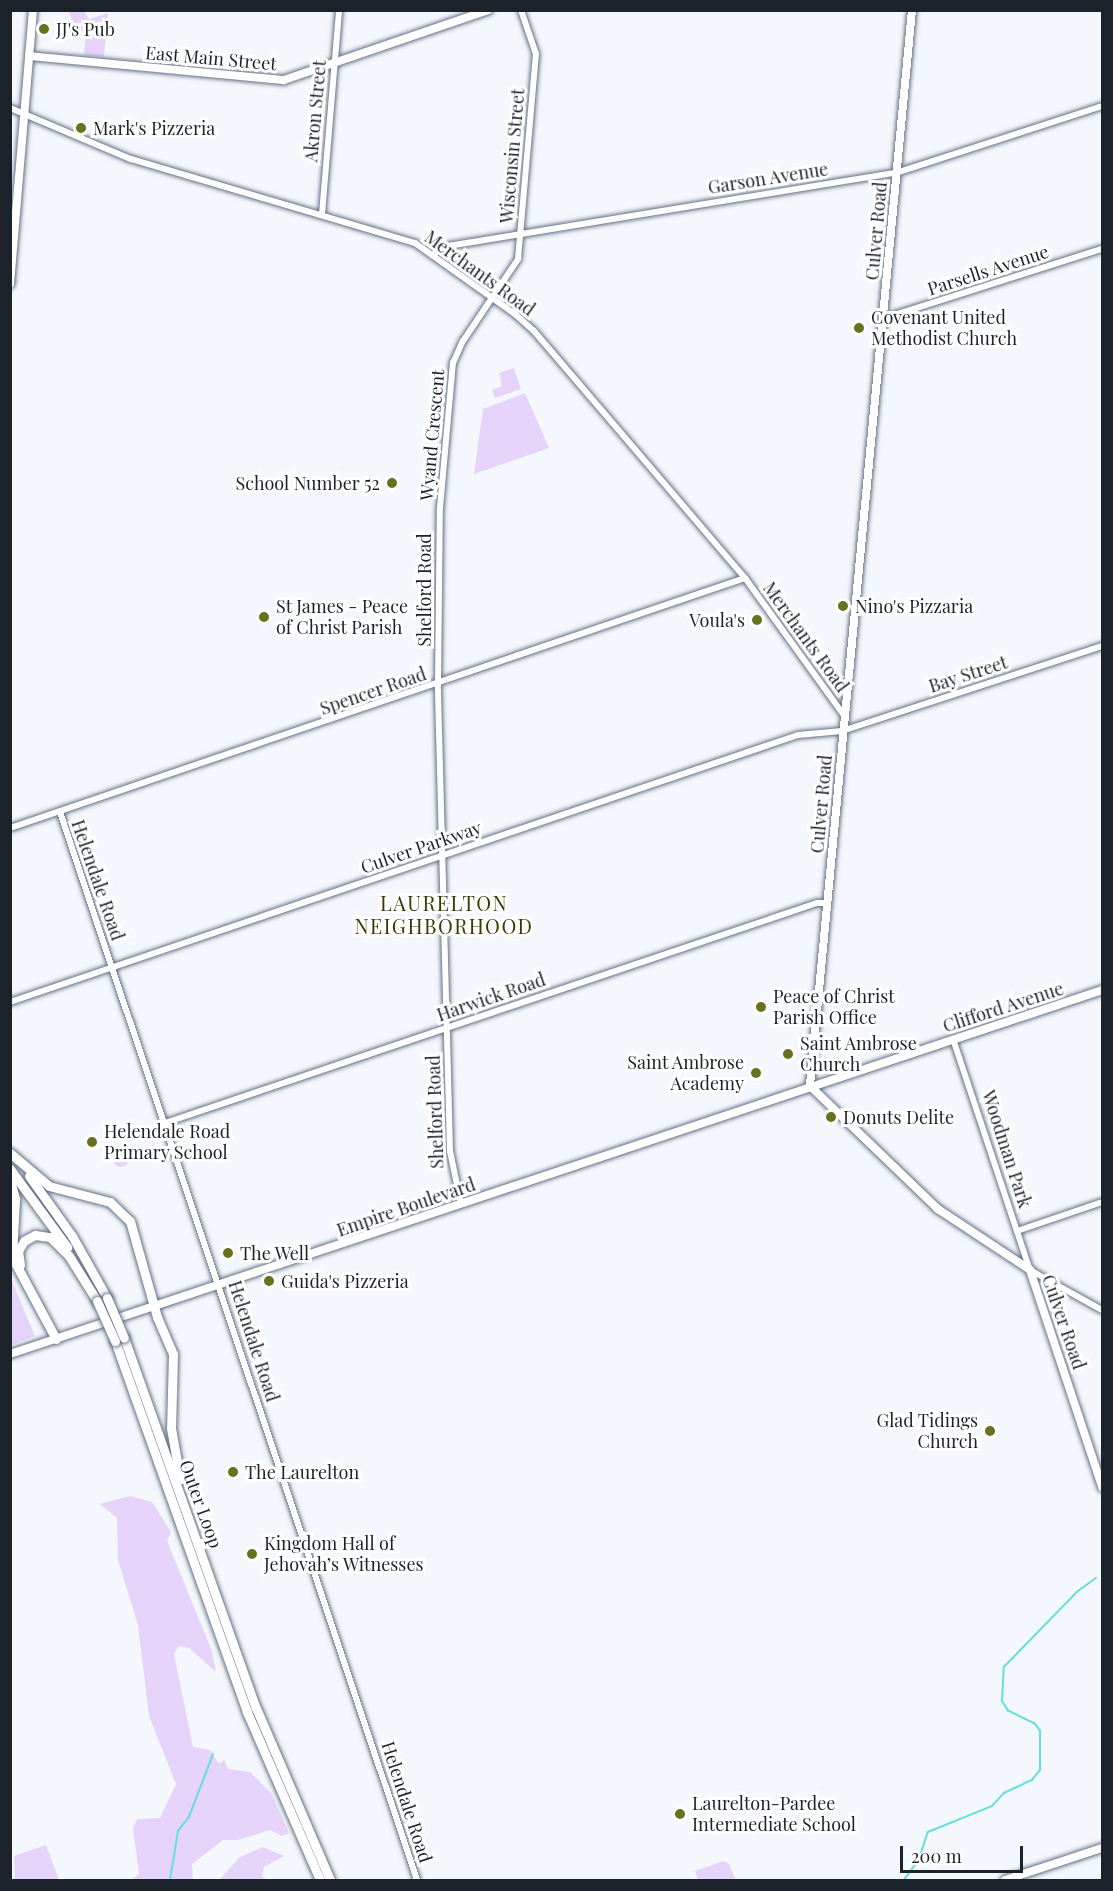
<!DOCTYPE html>
<meta charset="utf-8">
<style>
body{margin:0}
#map{position:relative;width:1113px;height:1891px;overflow:hidden;background:#f4f8fc;font-family:"Playfair Display",serif}
div>[style]{position:absolute}
.green>*{inset:0;background:#e6d3fa}
.round{border-radius:50%}
.stream>*{height:1.5px;margin:-0.75px;padding:0 0.75px;transform-origin:0.75px;border-radius:0.75px;background:#65dde2}
.roads{filter:drop-shadow(0 0 2px #627286) drop-shadow(0 0 2px #627286)}
.minor>*{height:6px;margin:-3px;padding:0 3px;transform-origin:3px;border-radius:3px;background:#fff}
.major>*{height:8px;margin:-4px;padding:0 4px;transform-origin:4px;border-radius:4px;background:#fff}
.highway>*{height:9px;margin:-4.5px;padding:0 4.5px;transform-origin:4.5px;border-radius:4.5px;background:#fff}
.bridges{filter:drop-shadow(0 0 2px #627286) drop-shadow(0 0 2px #627286)}
.highway-bridge>*{height:9px;margin:-4.5px;padding:0 4.5px;transform-origin:4.5px;border-radius:4.5px;background:#fff}
.dots>*{width:16px;height:16px;translate:-50% -50%;box-sizing:border-box;border:3px solid #fff;border-radius:50%}
span{translate:-50% -50%;white-space:nowrap;text-align:center;line-height:1.15;-webkit-text-stroke:6px #fff;paint-order:stroke}
.poi-label{font-size:18px;color:#1c222a}
.left{translate:0 -50%;text-align:left}
.right{translate:-100% -50%;text-align:right}
.street-label{font-size:18px;color:#1c222a}
.neighbourhood-label{font-size:20px;color:#343c00;letter-spacing:1.5px}
.frame{position:absolute;inset:0;border:12px solid #1c222a;pointer-events:none}
.scale{position:absolute;left:900px;top:1846px;width:123px;height:27px;box-sizing:border-box;border:3px solid #1c222a;border-top:0;padding-left:8px;font-size:18px;line-height:21px;white-space:nowrap;color:#1c222a;-webkit-text-stroke:4px #fff;paint-order:stroke}
</style>
<div id="map">
<div class="green">
<i style="clip-path:polygon(68px 11px,84px 11px,89px 19px,108px 13px,104px 57px,84px 55px,86px 31px,78px 31px)"></i>
<i style="clip-path:polygon(514px 368px,521px 389px,495px 398px,492px 390px,502px 386px,499px 373px)"></i>
<i style="clip-path:polygon(525px 393px,549px 448px,474px 474px,483px 409px)"></i>
<i class="round" style="left:113px;top:1151px;width:16px;height:16px"></i>
<i style="clip-path:polygon(11px 1279px,35px 1336px,11px 1345px)"></i>
<i style="clip-path:polygon(130px 1496px,152px 1502px,171px 1532px,167px 1541px,212px 1651px,216px 1672px,189px 1648px,179px 1646px,174px 1654px,193px 1747px,210px 1750px,219px 1764px,224px 1760px,228px 1769px,250px 1772px,271px 1793px,289px 1833px,282px 1836px,270px 1830px,238px 1840px,223px 1840px,192px 1864px,193px 1880px,131px 1880px,139px 1874px,133px 1828px,137px 1819px,160px 1818px,176px 1784px,149px 1716px,138px 1625px,118px 1560px,117px 1518px,100px 1504px)"></i>
<i style="clip-path:polygon(46px 1845px,59px 1880px,15px 1880px,14px 1856px)"></i>
<i style="clip-path:polygon(263px 1847px,284px 1856px,264px 1867px,262px 1877px,269px 1880px,219px 1880px,240px 1857px)"></i>
<i style="clip-path:polygon(723px 1861px,729px 1864px,736px 1880px,698px 1880px,695px 1871px)"></i>
</div>
<div class="stream">
<i style="left:170px;top:1880px;width:50px;rotate:-80.7deg"></i>
<i style="left:178px;top:1831px;width:18px;rotate:-52deg"></i>
<i style="left:189px;top:1817px;width:67px;rotate:-69.1deg"></i>
<i style="left:904px;top:1880px;width:26px;rotate:-54deg"></i>
<i style="left:919px;top:1859px;width:28px;rotate:-72deg"></i>
<i style="left:928px;top:1832px;width:69px;rotate:-22.1deg"></i>
<i style="left:992px;top:1806px;width:18px;rotate:-47deg"></i>
<i style="left:1004px;top:1793px;width:31px;rotate:-25deg"></i>
<i style="left:1032px;top:1780px;width:13px;rotate:-51deg"></i>
<i style="left:1040px;top:1770px;width:39px;rotate:-90deg"></i>
<i style="left:1040px;top:1731px;width:9px;rotate:-126deg"></i>
<i style="left:1035px;top:1724px;width:30px;rotate:-154deg"></i>
<i style="left:1008px;top:1711px;width:12px;rotate:-121deg"></i>
<i style="left:1002px;top:1701px;width:34px;rotate:-87deg"></i>
<i style="left:1004px;top:1667px;width:106px;rotate:-45.8deg"></i>
<i style="left:1078px;top:1591px;width:22px;rotate:-36deg"></i>
</div>
<div class="roads">
<div class="minor">
<i style="left:10px;top:108px;width:131px;rotate:22.9deg"></i>
<i style="left:131px;top:159px;width:296px;rotate:16.5deg"></i>
<i style="left:415px;top:243px;width:123px;rotate:35.4deg"></i>
<i style="left:515px;top:314px;width:25px;rotate:42deg"></i>
<i style="left:534px;top:331px;width:325px;rotate:49.5deg"></i>
<i style="left:745px;top:578px;width:168px;rotate:54.2deg"></i>
<i style="left:322px;top:214px;width:205px;rotate:-85.2deg"></i>
<i style="left:432px;top:255px;width:18px;rotate:-29deg"></i>
<i style="left:448px;top:246px;width:454px;rotate:-9.3deg"></i>
<i style="left:896px;top:173px;width:217px;rotate:-18deg"></i>
<i style="left:882px;top:319px;width:231px;rotate:-17.7deg"></i>
<i style="left:60px;top:812px;width:1126px;rotate:71.52deg"></i>
<i style="left:10px;top:828px;width:776px;rotate:-18.79deg"></i>
<i style="left:10px;top:1002px;width:832px;rotate:-18.72deg"></i>
<i style="left:798px;top:735px;width:44px;rotate:-5.2deg"></i>
<i style="left:842px;top:731px;width:274px;rotate:-18.1deg"></i>
<i style="left:953px;top:1039px;width:243px;rotate:71.6deg"></i>
<i style="left:1030px;top:1270px;width:82px;rotate:29.1deg"></i>
<i style="left:165px;top:1123px;width:688px;rotate:-18.65deg"></i>
<i style="left:817px;top:903px;width:10px"></i>
<i style="left:461px;top:1204px;width:54px;rotate:-101.7deg"></i>
<i style="left:450px;top:1151px;width:466px;rotate:-91.5deg"></i>
<i style="left:438px;top:685px;width:177px;rotate:-89.4deg"></i>
<i style="left:440px;top:508px;width:146px;rotate:-84.9deg"></i>
<i style="left:453px;top:363px;width:24px;rotate:-66deg"></i>
<i style="left:463px;top:341px;width:99px;rotate:-56.1deg"></i>
<i style="left:518px;top:259px;width:206px;rotate:-85deg"></i>
<i style="left:536px;top:54px;width:46px;rotate:-108.8deg"></i>
<i style="left:1017px;top:1231px;width:90px;rotate:-18.8deg"></i>
</div>
<div class="major">
<i style="left:912px;top:10px;width:1081px;rotate:95.42deg"></i>
<i style="left:810px;top:1086px;width:178px;rotate:43.9deg"></i>
<i style="left:938px;top:1209px;width:110px;rotate:33.5deg"></i>
<i style="left:1030px;top:1270px;width:229px;rotate:71.6deg"></i>
<i style="left:29px;top:56px;width:256px;rotate:5.4deg"></i>
<i style="left:284px;top:80px;width:216px;rotate:-18.9deg"></i>
<i style="left:10px;top:284px;width:275px;rotate:-85.2deg"></i>
<i style="left:10px;top:1354px;width:1151px;rotate:-18.43deg"></i>
<i style="left:1005px;top:1880px;width:102px;rotate:-18.3deg"></i>
</div>
<div class="highway">
<i style="left:10px;top:1153px;width:51px;rotate:40.2deg"></i>
<i style="left:49px;top:1186px;width:63px;rotate:14.7deg"></i>
<i style="left:110px;top:1202px;width:28px;rotate:44deg"></i>
<i style="left:130px;top:1221px;width:100px;rotate:74.3deg"></i>
<i style="left:157px;top:1317px;width:40px;rotate:66.6deg"></i>
<i style="left:173px;top:1354px;width:74px;rotate:91.5deg"></i>
<i style="left:171px;top:1428px;width:52px;rotate:80deg"></i>
<i style="left:10px;top:1169px;width:97px;rotate:53.8deg"></i>
<i style="left:29px;top:1176px;width:74px;rotate:54.4deg"></i>
<i style="left:72px;top:1236px;width:71px;rotate:60.6deg"></i>
<i style="left:10px;top:1180px;width:20px;rotate:75deg"></i>
<i style="left:15px;top:1199px;width:58px;rotate:93deg"></i>
<i style="left:12px;top:1257px;width:93px;rotate:61.8deg"></i>
<i style="left:20px;top:1265px;width:14px;rotate:-98deg"></i>
<i style="left:18px;top:1251px;width:12px;rotate:-59deg"></i>
<i style="left:24px;top:1241px;width:13px;rotate:-29deg"></i>
<i style="left:35px;top:1235px;width:15px;rotate:8deg"></i>
<i style="left:50px;top:1237px;width:27px;rotate:45deg"></i>
<i style="left:69px;top:1256px;width:53px;rotate:58.1deg"></i>
<i style="left:124px;top:1338px;width:393px;rotate:70.4deg"></i>
<i style="left:256px;top:1708px;width:187px;rotate:66.7deg"></i>
<i style="left:115px;top:1341px;width:394px;rotate:70.4deg"></i>
<i style="left:247px;top:1712px;width:183px;rotate:66.5deg"></i>
</div>
</div>
<div class="bridges">
<div class="highway-bridge">
<i style="left:107px;top:1298px;width:43px;rotate:67deg"></i>
<i style="left:97px;top:1301px;width:44px;rotate:65.8deg"></i>
</div>
</div>
<div class="dots">
<i style="left:44px;top:29px;background:#65731e"></i>
<i style="left:81px;top:128px;background:#65731e"></i>
<i style="left:859px;top:328px;background:#65731e"></i>
<i style="left:392px;top:483px;background:#65731e"></i>
<i style="left:843px;top:606px;background:#65731e"></i>
<i style="left:264px;top:617px;background:#65731e"></i>
<i style="left:757px;top:620px;background:#65731e"></i>
<i style="left:761px;top:1007px;background:#65731e"></i>
<i style="left:788px;top:1054px;background:#65731e"></i>
<i style="left:756px;top:1073px;background:#65731e"></i>
<i style="left:831px;top:1117px;background:#65731e"></i>
<i style="left:92px;top:1142px;background:#65731e"></i>
<i style="left:228px;top:1253px;background:#65731e"></i>
<i style="left:269px;top:1281px;background:#65731e"></i>
<i style="left:990px;top:1431px;background:#65731e"></i>
<i style="left:233px;top:1472px;background:#65731e"></i>
<i style="left:252px;top:1554px;background:#65731e"></i>
<i style="left:680px;top:1814px;background:#65731e"></i>
</div>
<div class="poi-label">
<span class="left" style="left:56px;top:29px">JJ's Pub</span>
<span class="left" style="left:93px;top:128px">Mark's Pizzeria</span>
<span class="left" style="left:871px;top:328px">Covenant United<br>Methodist Church</span>
<span class="right" style="left:380px;top:483px">School Number 52</span>
<span class="left" style="left:855px;top:606px">Nino's Pizzaria</span>
<span class="left" style="left:276px;top:617px">St James - Peace<br>of Christ Parish</span>
<span class="right" style="left:745px;top:620px">Voula's</span>
<span class="left" style="left:773px;top:1007px">Peace of Christ<br>Parish Office</span>
<span class="left" style="left:800px;top:1054px">Saint Ambrose<br>Church</span>
<span class="right" style="left:744px;top:1073px">Saint Ambrose<br>Academy</span>
<span class="left" style="left:843px;top:1117px">Donuts Delite</span>
<span class="left" style="left:104px;top:1142px">Helendale Road<br>Primary School</span>
<span class="left" style="left:240px;top:1253px">The Well</span>
<span class="left" style="left:281px;top:1281px">Guida's Pizzeria</span>
<span class="right" style="left:978px;top:1431px">Glad Tidings<br>Church</span>
<span class="left" style="left:245px;top:1472px">The Laurelton</span>
<span class="left" style="left:264px;top:1554px">Kingdom Hall of<br>Jehovah’s Witnesses</span>
<span class="left" style="left:692px;top:1814px">Laurelton-Pardee<br>Intermediate School</span>
</div>
<div class="street-label">
<span style="left:211px;top:58px;rotate:5deg">East Main Street</span>
<span style="left:315px;top:111px;rotate:-85deg">Akron Street</span>
<span style="left:512px;top:156px;rotate:-85deg">Wisconsin Street</span>
<span style="left:768px;top:178px;rotate:-9deg">Garson Avenue</span>
<span style="left:876px;top:231px;rotate:-85deg">Culver Road</span>
<span style="left:988px;top:270px;rotate:-18deg">Parsells Avenue</span>
<span style="left:480px;top:273px;rotate:36deg">Merchants Road</span>
<span style="left:432px;top:435px;rotate:-85deg">Wyand Crescent</span>
<span style="left:424px;top:590px;rotate:-90deg">Shelford Road</span>
<span style="left:806px;top:637px;rotate:54deg">Merchants Road</span>
<span style="left:968px;top:674px;rotate:-18deg">Bay Street</span>
<span style="left:373px;top:691px;rotate:-19deg">Spencer Road</span>
<span style="left:821px;top:804px;rotate:-85deg">Culver Road</span>
<span style="left:421px;top:847px;rotate:-19deg">Culver Parkway</span>
<span style="left:98px;top:880px;rotate:71deg">Helendale Road</span>
<span style="left:491px;top:997px;rotate:-19deg">Harwick Road</span>
<span style="left:1003px;top:1007px;rotate:-18deg">Clifford Avenue</span>
<span style="left:435px;top:1112px;rotate:-92deg">Shelford Road</span>
<span style="left:1007px;top:1149px;rotate:72deg">Woodman Park</span>
<span style="left:406px;top:1207px;rotate:-19deg">Empire Boulevard</span>
<span style="left:1064px;top:1322px;rotate:71deg">Culver Road</span>
<span style="left:254px;top:1341px;rotate:72deg">Helendale Road</span>
<span style="left:201px;top:1504px;rotate:70deg">Outer Loop</span>
<span style="left:407px;top:1802px;rotate:72deg">Helendale Road</span>
</div>
<div class="neighbourhood-label">
<span style="left:444px;top:914px">LAURELTON<br>NEIGHBORHOOD</span>
</div>
<div class="frame"></div>
<div class="scale">200 m</div>
</div>
